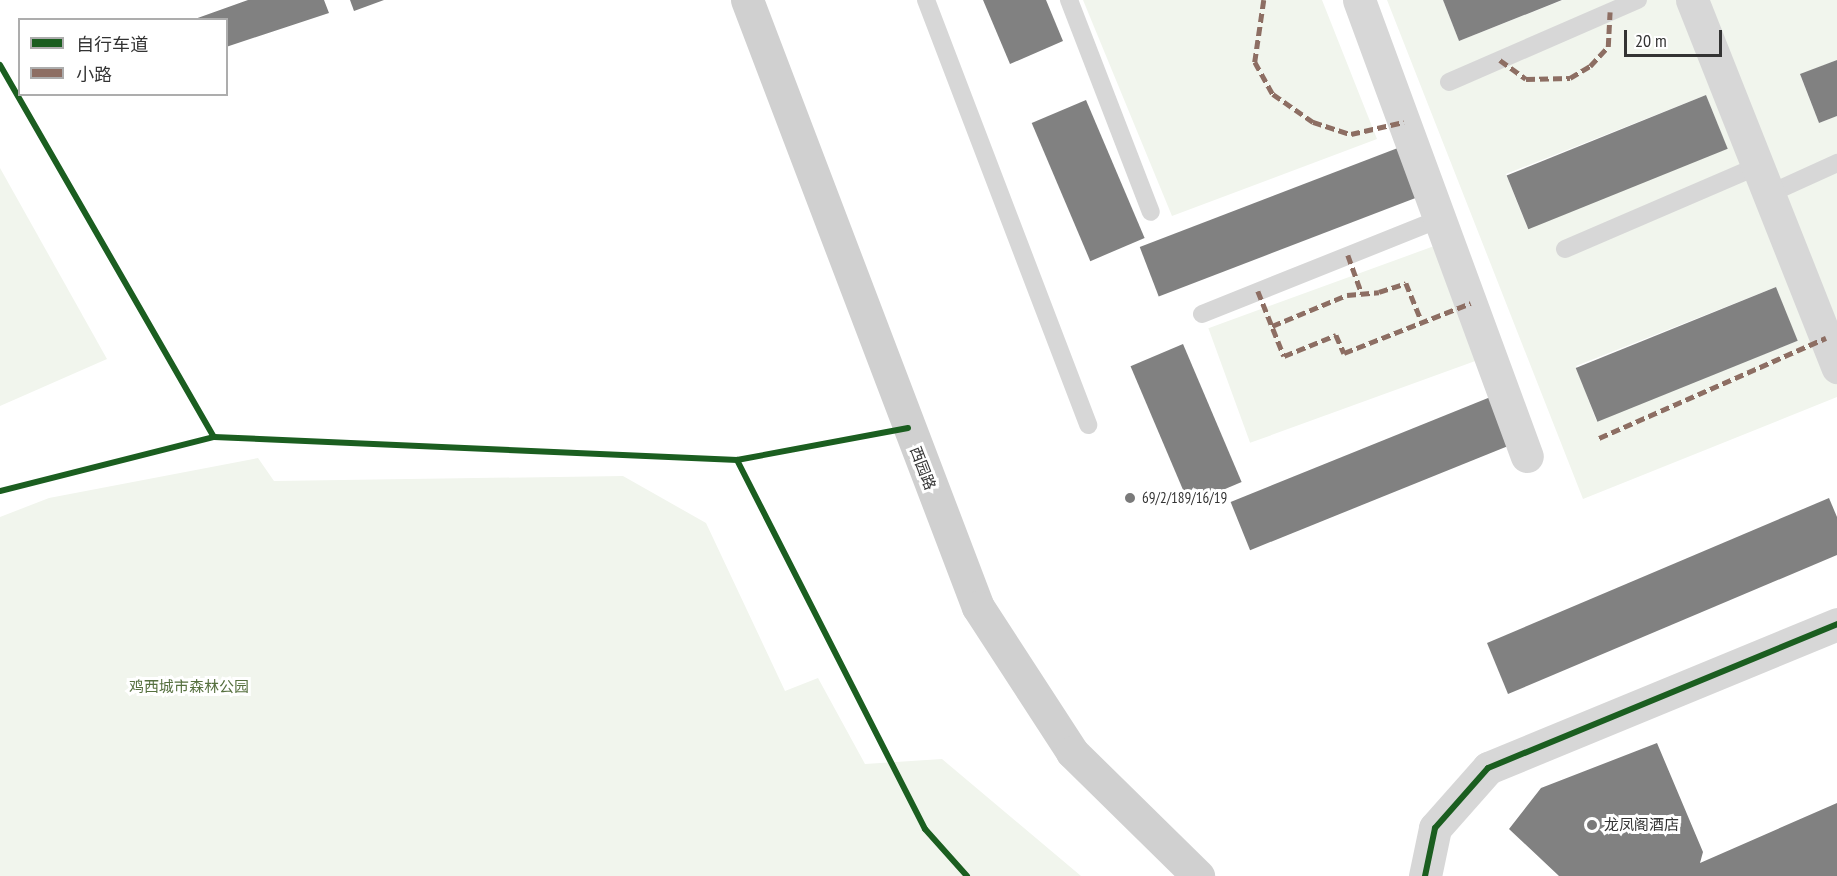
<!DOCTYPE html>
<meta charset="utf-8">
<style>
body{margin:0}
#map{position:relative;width:1837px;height:876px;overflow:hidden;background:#fff;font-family:"PT Sans Narrow","Noto Sans SC",sans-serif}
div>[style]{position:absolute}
.green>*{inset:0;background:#f1f5ed;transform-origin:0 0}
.building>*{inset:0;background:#818181;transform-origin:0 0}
.service>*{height:18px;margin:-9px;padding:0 9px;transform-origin:9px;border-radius:9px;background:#d7d7d7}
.minor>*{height:33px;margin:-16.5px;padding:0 16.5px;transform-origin:16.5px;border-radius:16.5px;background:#d7d7d7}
.secondary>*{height:33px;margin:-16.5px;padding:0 16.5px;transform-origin:16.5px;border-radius:16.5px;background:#d0d0d0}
.quiet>*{height:4.5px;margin-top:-2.25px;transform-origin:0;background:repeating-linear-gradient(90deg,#8d6e63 0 9px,transparent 0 13.5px)}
.cycleway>*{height:6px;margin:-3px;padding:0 3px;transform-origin:3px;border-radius:3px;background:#1b5e20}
.dots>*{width:16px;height:16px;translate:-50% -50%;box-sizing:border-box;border:3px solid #fff;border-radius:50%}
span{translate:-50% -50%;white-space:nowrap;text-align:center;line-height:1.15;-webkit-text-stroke:6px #fff;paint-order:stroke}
.street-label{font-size:15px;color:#333}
.poi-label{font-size:15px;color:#333}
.left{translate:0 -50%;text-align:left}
.park-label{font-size:15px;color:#56703f}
.legend{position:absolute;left:18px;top:18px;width:210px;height:78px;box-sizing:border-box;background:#fff;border:2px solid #adadad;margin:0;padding:8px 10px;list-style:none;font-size:18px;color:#333}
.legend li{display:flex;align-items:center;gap:12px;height:30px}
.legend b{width:30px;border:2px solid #adadad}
.scale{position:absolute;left:1624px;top:30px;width:98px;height:27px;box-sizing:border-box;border:3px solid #333;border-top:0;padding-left:8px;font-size:18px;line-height:21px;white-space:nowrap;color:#333;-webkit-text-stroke:4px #fff;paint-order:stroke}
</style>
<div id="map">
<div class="green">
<i style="clip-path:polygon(1083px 0,1322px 0,1377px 139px,1172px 216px)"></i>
<i style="clip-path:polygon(evenodd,1387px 0,1443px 0,1459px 41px,1563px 0,1837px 0,1837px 60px,1800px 75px,1819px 123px,1837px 116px,1837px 397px,1583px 499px,1387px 0,1706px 95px,1727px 148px,1527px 227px,1506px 174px,1706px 95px,1387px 0,1776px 287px,1797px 341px,1596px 420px,1576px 366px,1776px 287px)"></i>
<i style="clip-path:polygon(0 168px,107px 359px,0 406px)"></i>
<i style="left:1448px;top:241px;width:122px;height:255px;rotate:70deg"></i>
<i style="clip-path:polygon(258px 458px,274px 481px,623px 476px,706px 523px,785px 691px,818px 678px,865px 764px,942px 759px,1081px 876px,0 876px,0 517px,49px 498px)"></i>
</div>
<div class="building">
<i style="clip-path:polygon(248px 0,324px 0,329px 13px,226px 47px,226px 20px,192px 20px)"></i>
<i style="clip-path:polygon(350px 0,384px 0,354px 11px)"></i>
<i style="clip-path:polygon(983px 0,1046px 0,1063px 41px,1010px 64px)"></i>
<i style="clip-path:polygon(1443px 0,1562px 0,1459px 41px)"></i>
<i style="clip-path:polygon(1837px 60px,1837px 116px,1819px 123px,1800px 74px)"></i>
<i style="left:1706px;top:95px;width:58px;height:215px;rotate:68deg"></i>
<i style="left:1086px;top:100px;width:150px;height:59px;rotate:67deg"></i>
<i style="left:1403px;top:146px;width:53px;height:282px;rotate:69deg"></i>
<i style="left:1776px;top:287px;width:58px;height:216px;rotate:68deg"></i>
<i style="left:1183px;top:344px;width:150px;height:57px;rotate:67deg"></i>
<i style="left:1493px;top:396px;width:52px;height:283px;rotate:68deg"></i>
<i style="clip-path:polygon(1829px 498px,1837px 517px,1837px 555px,1508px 694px,1487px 643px)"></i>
<i style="clip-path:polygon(1657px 743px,1703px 852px,1700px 863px,1837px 803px,1837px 876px,1559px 876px,1509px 829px,1541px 788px)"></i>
</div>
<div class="service">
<i style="left:926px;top:0;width:455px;rotate:69.1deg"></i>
<i style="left:1069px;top:0;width:227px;rotate:68.9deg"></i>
<i style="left:1449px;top:82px;width:206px;rotate:-23.5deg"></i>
<i style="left:1769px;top:194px;width:75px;rotate:-24.5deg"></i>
<i style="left:1565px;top:249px;width:210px;rotate:-23.3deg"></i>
<i style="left:1202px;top:314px;width:256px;rotate:-21.8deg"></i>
</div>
<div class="minor">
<i style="left:1359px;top:0;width:486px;rotate:69.8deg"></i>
<i style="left:1692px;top:0;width:395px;rotate:68.4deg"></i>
<i style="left:1425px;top:876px;width:49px;rotate:-78.2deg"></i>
<i style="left:1435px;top:828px;width:80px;rotate:-48.5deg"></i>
<i style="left:1488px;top:768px;width:378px;rotate:-22.4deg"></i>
</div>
<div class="secondary">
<i style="left:747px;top:0;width:649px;rotate:69.17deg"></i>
<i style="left:978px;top:607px;width:173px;rotate:57deg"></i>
<i style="left:1072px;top:752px;width:177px;rotate:44.5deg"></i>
</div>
<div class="quiet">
<i style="left:1264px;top:0;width:63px;rotate:98.3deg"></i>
<i style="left:1255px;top:62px;width:37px;rotate:61deg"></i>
<i style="left:1273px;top:94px;width:49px;rotate:35deg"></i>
<i style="left:1313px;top:122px;width:40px;rotate:18deg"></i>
<i style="left:1351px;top:134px;width:54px;rotate:-12.8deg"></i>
<i style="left:1500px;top:60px;width:32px;rotate:36deg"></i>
<i style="left:1526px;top:79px;width:44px;rotate:-1.3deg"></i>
<i style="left:1570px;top:78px;width:23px;rotate:-31deg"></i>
<i style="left:1590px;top:66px;width:26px;rotate:-47deg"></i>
<i style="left:1608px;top:47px;width:35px;rotate:-87deg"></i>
<i style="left:1348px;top:255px;width:41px;rotate:70.3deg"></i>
<i style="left:1258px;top:291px;width:70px;rotate:68.2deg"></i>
<i style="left:1284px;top:356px;width:56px;rotate:-22deg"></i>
<i style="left:1336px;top:335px;width:20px;rotate:66deg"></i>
<i style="left:1344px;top:353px;width:136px;rotate:-21.5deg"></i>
<i style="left:1272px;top:326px;width:81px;rotate:-22.5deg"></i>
<i style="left:1347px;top:295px;width:32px;rotate:-5deg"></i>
<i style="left:1379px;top:292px;width:28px;rotate:-18deg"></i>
<i style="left:1406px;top:283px;width:42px;rotate:67.7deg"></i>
<i style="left:1599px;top:438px;width:248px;rotate:-23.8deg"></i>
</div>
<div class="cycleway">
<i style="left:0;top:65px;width:429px;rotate:60.1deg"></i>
<i style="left:214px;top:437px;width:524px;rotate:2.52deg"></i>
<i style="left:737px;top:460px;width:174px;rotate:-10.6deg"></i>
<i style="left:737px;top:460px;width:414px;rotate:63deg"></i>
<i style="left:925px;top:829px;width:63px;rotate:48.2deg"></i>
<i style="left:0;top:491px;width:221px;rotate:-14.2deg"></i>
<i style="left:1425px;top:876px;width:49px;rotate:-78.2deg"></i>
<i style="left:1435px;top:828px;width:80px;rotate:-48.5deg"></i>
<i style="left:1488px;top:768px;width:378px;rotate:-22.4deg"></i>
</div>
<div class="dots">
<i style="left:1130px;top:498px;background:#7a7a7a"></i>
<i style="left:1592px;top:825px;background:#7a7a7a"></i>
</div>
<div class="street-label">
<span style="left:923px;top:468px;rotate:69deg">西园路</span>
</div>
<div class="poi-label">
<span class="left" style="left:1142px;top:498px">69/2/189/16/19</span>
<span class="left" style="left:1604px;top:825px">龙凤阁酒店</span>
</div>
<div class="park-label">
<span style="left:189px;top:687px">鸡西城市森林公园</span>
</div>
<ul class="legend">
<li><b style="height:8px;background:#1b5e20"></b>自行车道</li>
<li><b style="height:8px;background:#8d6e63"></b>小路</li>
</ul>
<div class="scale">20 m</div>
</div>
